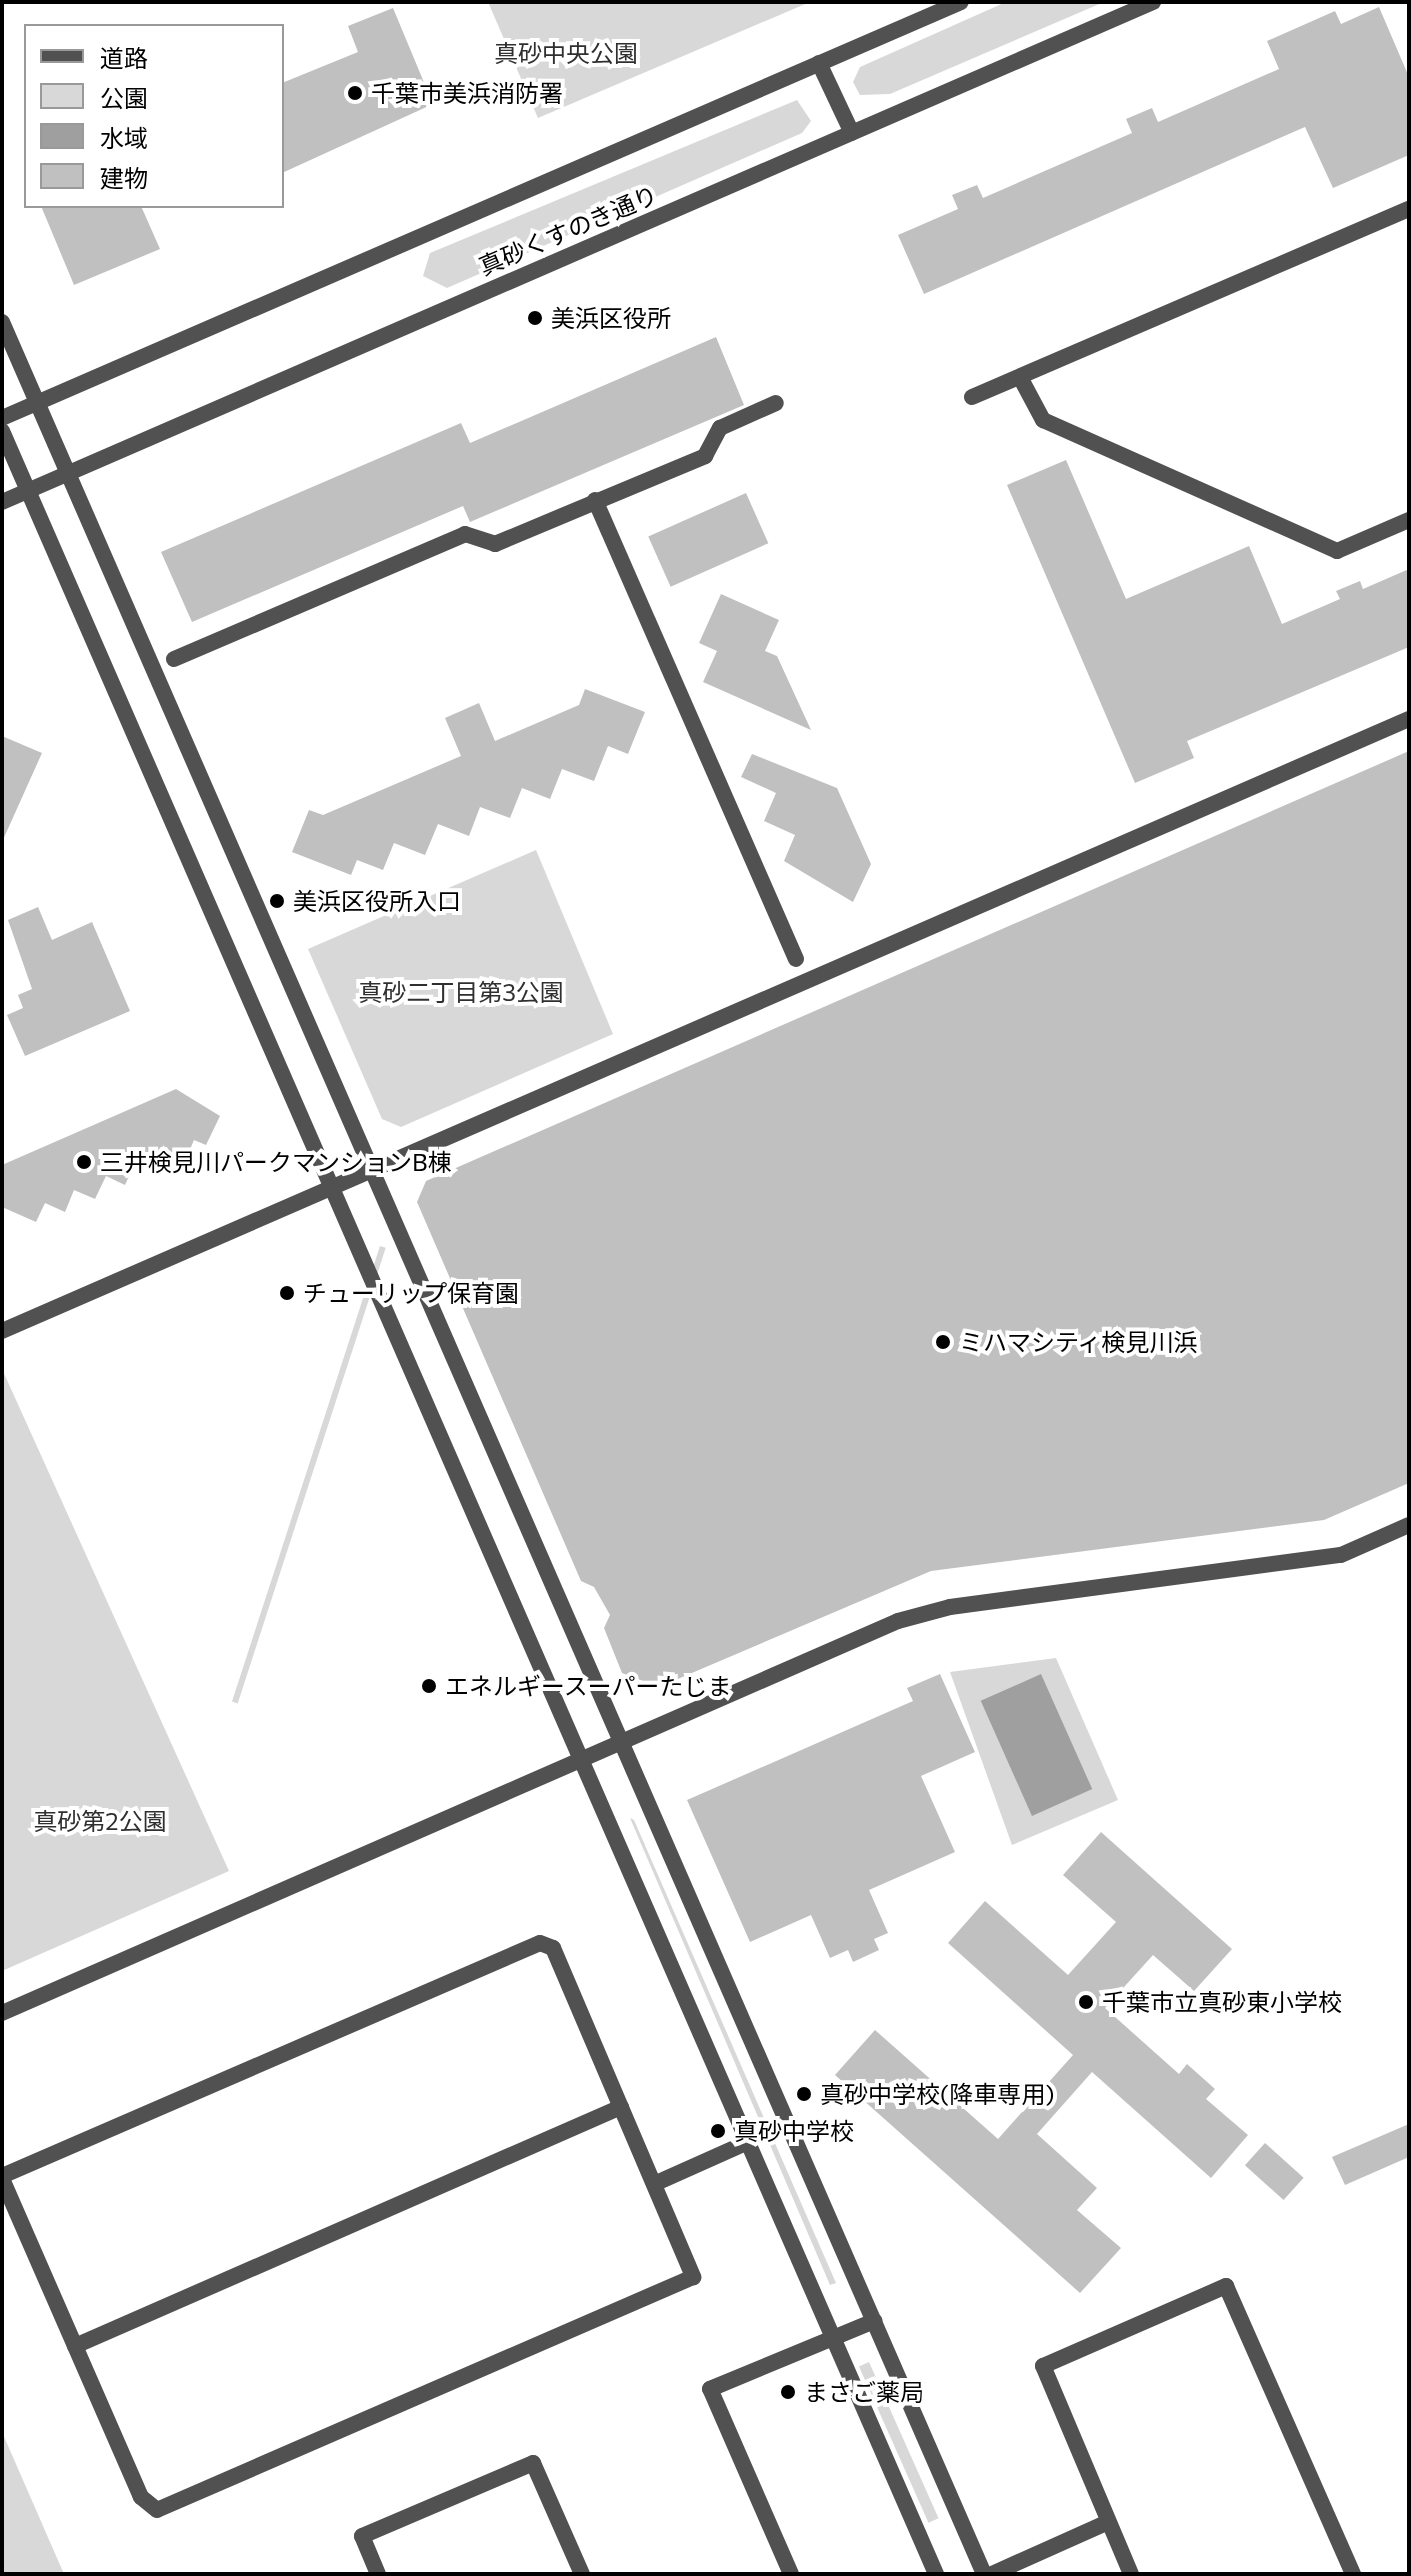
<!DOCTYPE html>
<meta charset="utf-8">
<style>
body{margin:0}
#map{position:relative;width:1411px;height:2576px;overflow:hidden;background:#fff;font-family:Commissioner,"Noto Sans JP",sans-serif}
div>[style]{position:absolute}
.green>*{inset:0;background:#d8d8d8;transform-origin:0 0}
.water>*{inset:0;background:#9f9f9f;transform-origin:0 0}
.building>*{inset:0;background:#c0c0c0;transform-origin:0 0}
.pedestrian>*{height:16px;margin:-8px;padding:0 8px;transform-origin:8px;border-radius:8px;background:#515151}
.minor>*{height:16px;margin:-8px;padding:0 8px;transform-origin:8px;border-radius:8px;background:#515151}
.tertiary>*{height:16px;margin:-8px;padding:0 8px;transform-origin:8px;border-radius:8px;background:#515151}
.dots>*{width:22px;height:22px;translate:-50% -50%;box-sizing:border-box;border:4px solid #fff;border-radius:50%}
span{translate:-50% -50%;white-space:nowrap;text-align:center;line-height:1.15;-webkit-text-stroke:8px #fff;paint-order:stroke}
.park-label{font-size:24px;color:#2f2f2f}
.poi-label{font-size:24px;color:#000}
.left{translate:0 -50%;text-align:left}
.street-label{font-size:24px;color:#000}
.frame{position:absolute;inset:0;border:4px solid #000;pointer-events:none}
.legend{position:absolute;left:24px;top:24px;width:260px;height:184px;box-sizing:border-box;background:#fff;border:2px solid #999;margin:0;padding:10px 14px;list-style:none;font-size:24px;color:#000}
.legend li{display:flex;align-items:center;gap:16px;height:40px}
.legend b{width:40px;border:2px solid #999}
</style>
<div id="map">
<div class="green">
<i style="clip-path:polygon(488px 2px,810px 2px,538px 118px)"></i>
<i style="clip-path:polygon(1006px 2px,1104px 2px,890px 94px,860px 95px,853px 82px,860px 67px)"></i>
<i style="clip-path:polygon(797px 100px,811px 121px,802px 133px,447px 288px,423px 276px,430px 253px)"></i>
<i style="clip-path:polygon(536px 850px,613px 1034px,401px 1127px,382px 1119px,308px 949px)"></i>
<i style="left:380px;top:1246px;width:6px;height:479px;rotate:18deg"></i>
<i style="clip-path:polygon(2px 1369px,229px 1871px,2px 1971px)"></i>
<i style="clip-path:polygon(1056px 1658px,1118px 1800px,1012px 1845px,950px 1672px)"></i>
<i style="clip-path:polygon(630px 1818px,634px 1820px,836px 2283px,830px 2285px)"></i>
<i style="left:869px;top:2362px;width:171px;height:11px;rotate:66deg"></i>
<i style="clip-path:polygon(2px 2432px,64px 2574px,2px 2574px)"></i>
</div>
<div class="water">
<i style="left:1041px;top:1674px;width:126px;height:66px;rotate:66deg"></i>
</div>
<div class="building">
<i style="clip-path:polygon(1379px 7px,1409px 77px,1409px 155px,1333px 188px,1305px 127px,924px 294px,898px 235px,958px 209px,952px 195px,977px 185px,983px 198px,1132px 133px,1126px 119px,1152px 108px,1158px 122px,1279px 69px,1267px 41px,1335px 11px,1341px 24px)"></i>
<i style="clip-path:polygon(393px 8px,433px 104px,282px 173px,282px 83px,358px 52px,348px 26px)"></i>
<i style="clip-path:polygon(41px 206px,141px 206px,160px 249px,74px 285px)"></i>
<i style="clip-path:polygon(716px 337px,744px 405px,470px 522px,463px 506px,192px 622px,161px 552px,461px 423px,470px 443px)"></i>
<i style="clip-path:polygon(1066px 460px,1126px 599px,1249px 546px,1282px 624px,1340px 599px,1336px 591px,1360px 581px,1363px 589px,1409px 569px,1409px 647px,1187px 741px,1194px 758px,1135px 783px,1007px 485px)"></i>
<i style="left:746px;top:493px;width:55px;height:107px;rotate:66deg"></i>
<i style="clip-path:polygon(721px 594px,779px 620px,765px 651px,777px 656px,811px 730px,703px 682px,717px 651px,699px 643px)"></i>
<i style="clip-path:polygon(585px 689px,645px 712px,628px 754px,608px 746px,594px 781px,562px 769px,550px 799px,522px 788px,510px 818px,480px 807px,469px 836px,438px 824px,425px 855px,394px 843px,383px 870px,357px 860px,351px 875px,292px 852px,309px 810px,323px 815px,461px 756px,445px 718px,479px 703px,495px 741px,579px 705px)"></i>
<i style="clip-path:polygon(2px 736px,42px 753px,2px 842px)"></i>
<i style="clip-path:polygon(1409px 751px,1409px 1483px,1324px 1520px,931px 1571px,659px 1687px,622px 1673px,604px 1628px,610px 1615px,594px 1587px,581px 1581px,417px 1202px,426px 1181px)"></i>
<i style="clip-path:polygon(752px 754px,837px 788px,871px 864px,853px 902px,784px 861px,795px 835px,764px 821px,776px 793px,741px 777px)"></i>
<i style="clip-path:polygon(38px 907px,52px 940px,92px 922px,130px 1011px,25px 1056px,7px 1015px,23px 1008px,18px 995px,32px 989px,8px 920px)"></i>
<i style="clip-path:polygon(176px 1089px,220px 1116px,206px 1145px,194px 1140px,186px 1159px,165px 1149px,155px 1172px,135px 1163px,125px 1185px,106px 1176px,95px 1199px,74px 1190px,65px 1212px,45px 1203px,36px 1222px,2px 1207px,2px 1165px)"></i>
<i style="clip-path:polygon(940px 1674px,975px 1752px,921px 1776px,955px 1852px,869px 1890px,888px 1933px,874px 1939px,879px 1950px,853px 1962px,848px 1950px,830px 1958px,811px 1915px,750px 1942px,687px 1800px,913px 1701px,907px 1688px)"></i>
<i style="clip-path:polygon(1101px 1832px,1232px 1949px,1194px 1991px,1153px 1955px,1105px 2008px,1179px 2074px,1187px 2064px,1215px 2089px,1206px 2099px,1248px 2135px,1211px 2178px,1092px 2072px,1037px 2134px,1097px 2188px,1077px 2210px,1121px 2248px,1080px 2293px,835px 2075px,875px 2030px,998px 2139px,1073px 2055px,948px 1943px,985px 1901px,1068px 1975px,1116px 1922px,1063px 1875px)"></i>
<i style="clip-path:polygon(1409px 2124px,1409px 2157px,1345px 2185px,1332px 2157px)"></i>
<i style="left:1265px;top:2143px;width:52px;height:30px;rotate:42deg"></i>
</div>
<div class="pedestrian">
<i style="left:1020px;top:377px;width:49px;rotate:61.9deg"></i>
<i style="left:1043px;top:420px;width:322px;rotate:24deg"></i>
<i style="left:1337px;top:551px;width:78px;rotate:-23.3deg"></i>
<i style="left:972px;top:397px;width:476px;rotate:-23.3deg"></i>
<i style="left:595px;top:500px;width:501px;rotate:66.35deg"></i>
<i style="left:174px;top:659px;width:317px;rotate:-23.2deg"></i>
<i style="left:465px;top:534px;width:32px;rotate:18deg"></i>
<i style="left:495px;top:544px;width:228px;rotate:-22.7deg"></i>
<i style="left:705px;top:456px;width:32px;rotate:-62deg"></i>
<i style="left:720px;top:428px;width:61px;rotate:-24.1deg"></i>
</div>
<div class="minor">
<i style="left:2px;top:2176px;width:586px;rotate:-23.42deg"></i>
<i style="left:540px;top:1943px;width:14px;rotate:21deg"></i>
<i style="left:553px;top:1948px;width:358px;rotate:66.9deg"></i>
<i style="left:693px;top:2277px;width:584px;rotate:156.51deg"></i>
<i style="left:157px;top:2510px;width:21px;rotate:-141deg"></i>
<i style="left:141px;top:2497px;width:347px;rotate:-113.6deg"></i>
<i style="left:654px;top:2184px;width:103px;rotate:-24.1deg"></i>
<i style="left:75px;top:2346px;width:596px;rotate:-23.64deg"></i>
<i style="left:378px;top:2574px;width:41px;rotate:-112.8deg"></i>
<i style="left:362px;top:2536px;width:186px;rotate:-23.1deg"></i>
<i style="left:533px;top:2463px;width:121px;rotate:66.2deg"></i>
<i style="left:791px;top:2574px;width:202px;rotate:-113.6deg"></i>
<i style="left:710px;top:2389px;width:178px;rotate:-22.5deg"></i>
<i style="left:992px;top:2574px;width:127px;rotate:-24.1deg"></i>
<i style="left:1131px;top:2574px;width:226px;rotate:-112.9deg"></i>
<i style="left:1043px;top:2366px;width:200px;rotate:-23.6deg"></i>
<i style="left:1226px;top:2286px;width:315px;rotate:66.2deg"></i>
</div>
<div class="tertiary">
<i style="left:819px;top:63px;width:77px;rotate:64.8deg"></i>
<i style="left:2px;top:322px;width:2457px;rotate:66.44deg"></i>
<i style="left:2px;top:418px;width:1045px;rotate:-23.45deg"></i>
<i style="left:2px;top:431px;width:2338px;rotate:66.45deg"></i>
<i style="left:2px;top:502px;width:1255px;rotate:-23.48deg"></i>
<i style="left:2px;top:1331px;width:1534px;rotate:-23.51deg"></i>
<i style="left:2px;top:2013px;width:978px;rotate:-23.63deg"></i>
<i style="left:898px;top:1621px;width:54px;rotate:-15.1deg"></i>
<i style="left:950px;top:1607px;width:394px;rotate:-7.6deg"></i>
<i style="left:1341px;top:1555px;width:74px;rotate:-23.8deg"></i>
</div>
<div class="dots">
<i style="left:355px;top:93px;background:#000"></i>
<i style="left:535px;top:318px;background:#000"></i>
<i style="left:277px;top:901px;background:#000"></i>
<i style="left:84px;top:1162px;background:#000"></i>
<i style="left:287px;top:1293px;background:#000"></i>
<i style="left:943px;top:1342px;background:#000"></i>
<i style="left:429px;top:1686px;background:#000"></i>
<i style="left:1086px;top:2002px;background:#000"></i>
<i style="left:804px;top:2094px;background:#000"></i>
<i style="left:718px;top:2131px;background:#000"></i>
<i style="left:788px;top:2392px;background:#000"></i>
</div>
<div class="park-label">
<span style="left:566px;top:53px">真砂中央公園</span>
<span style="left:461px;top:992px">真砂二丁目第3公園</span>
<span style="left:100px;top:1821px">真砂第2公園</span>
</div>
<div class="poi-label">
<span class="left" style="left:371px;top:93px">千葉市美浜消防署</span>
<span class="left" style="left:551px;top:318px">美浜区役所</span>
<span class="left" style="left:293px;top:901px">美浜区役所入口</span>
<span class="left" style="left:100px;top:1162px">三井検見川パークマンションB棟</span>
<span class="left" style="left:303px;top:1293px">チューリップ保育園</span>
<span class="left" style="left:959px;top:1342px">ミハマシティ検見川浜</span>
<span class="left" style="left:445px;top:1686px">エネルギースーパーたじま</span>
<span class="left" style="left:1102px;top:2002px">千葉市立真砂東小学校</span>
<span class="left" style="left:820px;top:2094px">真砂中学校(降車専用)</span>
<span class="left" style="left:734px;top:2131px">真砂中学校</span>
<span class="left" style="left:804px;top:2392px">まさご薬局</span>
</div>
<div class="street-label">
<span style="left:568px;top:230px;rotate:-23deg">真砂くすのき通り</span>
</div>
<div class="frame"></div>
<ul class="legend">
<li><b style="height:10px;background:#515151"></b>道路</li>
<li><b style="height:22px;background:#d8d8d8"></b>公園</li>
<li><b style="height:22px;background:#9f9f9f"></b>水域</li>
<li><b style="height:22px;background:#c0c0c0"></b>建物</li>
</ul>
</div>
